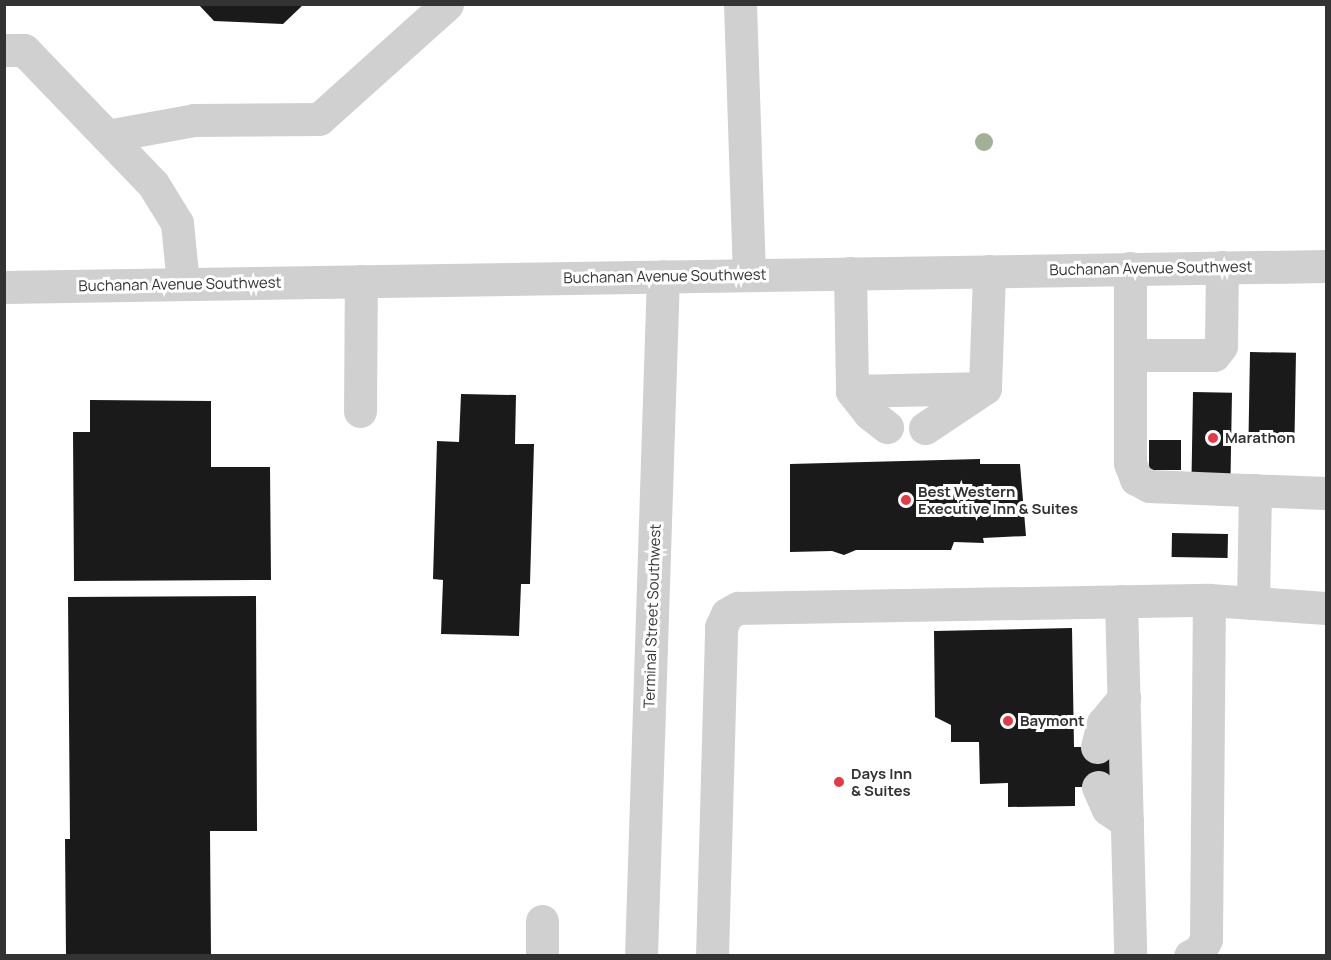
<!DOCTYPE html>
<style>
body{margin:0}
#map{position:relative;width:1331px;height:960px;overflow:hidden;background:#fff;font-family:Manrope,sans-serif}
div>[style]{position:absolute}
.building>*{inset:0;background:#1a1a1a;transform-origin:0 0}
.minor>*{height:33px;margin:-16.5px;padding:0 16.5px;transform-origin:16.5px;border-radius:16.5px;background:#d0d0d0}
.trees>*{width:18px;height:18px;margin:-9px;border-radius:50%;background:#a2b095}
.dots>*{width:16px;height:16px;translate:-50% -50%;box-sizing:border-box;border:3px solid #fff;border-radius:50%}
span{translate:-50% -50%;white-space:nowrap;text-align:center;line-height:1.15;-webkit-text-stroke:6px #fff;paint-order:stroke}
.street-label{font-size:15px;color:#333}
.poi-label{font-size:15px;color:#333;font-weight:700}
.left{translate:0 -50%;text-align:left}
.frame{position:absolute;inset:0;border:6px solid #333;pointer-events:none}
</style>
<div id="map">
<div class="building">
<i style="clip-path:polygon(198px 4px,304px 4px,283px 24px,214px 21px)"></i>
<i style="left:1250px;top:352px;width:46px;height:90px;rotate:1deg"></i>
<i style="left:1193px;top:392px;width:39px;height:84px;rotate:1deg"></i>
<i style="clip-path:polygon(461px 394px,516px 395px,515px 444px,534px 444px,530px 584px,521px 584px,519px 636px,441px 634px,443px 580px,433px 579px,437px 441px,459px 442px)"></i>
<i style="clip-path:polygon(90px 400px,211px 401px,211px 467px,270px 467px,271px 580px,74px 581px,73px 432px,90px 432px)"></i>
<i style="left:1149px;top:440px;width:32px;height:30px"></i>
<i style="clip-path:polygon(980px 459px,980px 464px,1020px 464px,1026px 536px,983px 538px,984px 543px,954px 542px,951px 550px,856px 550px,844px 555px,832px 551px,790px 552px,790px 464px)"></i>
<i style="left:1172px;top:533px;width:56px;height:24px;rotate:1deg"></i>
<i style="clip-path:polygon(256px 596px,257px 831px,210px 831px,211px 956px,66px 956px,65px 839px,70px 839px,68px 597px)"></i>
<i style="clip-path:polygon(1072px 628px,1074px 747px,1111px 747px,1111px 787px,1075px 787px,1075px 806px,1008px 807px,1008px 783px,980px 784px,979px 742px,951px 742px,951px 725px,935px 717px,934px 631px)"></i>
</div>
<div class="minor">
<i style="left:740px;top:4px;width:271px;rotate:88.1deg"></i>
<i style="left:4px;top:50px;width:20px"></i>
<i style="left:24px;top:50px;width:186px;rotate:46.1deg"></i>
<i style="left:153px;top:184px;width:46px;rotate:58.4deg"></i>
<i style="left:177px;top:223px;width:61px;rotate:84.4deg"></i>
<i style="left:107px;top:136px;width:88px;rotate:-10.4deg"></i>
<i style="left:194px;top:120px;width:125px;rotate:-0.5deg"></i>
<i style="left:319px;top:119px;width:172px;rotate:-41.9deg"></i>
<i style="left:1130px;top:268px;width:195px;rotate:90deg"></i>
<i style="left:1130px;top:463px;width:17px;rotate:69deg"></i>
<i style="left:1136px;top:479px;width:15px;rotate:28deg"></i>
<i style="left:1149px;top:486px;width:177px;rotate:2.3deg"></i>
<i style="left:850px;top:273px;width:118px;rotate:89deg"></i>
<i style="left:852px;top:391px;width:133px;rotate:-1.3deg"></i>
<i style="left:985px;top:388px;width:117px;rotate:-88deg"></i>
<i style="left:4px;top:287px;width:1322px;rotate:-0.91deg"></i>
<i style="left:1130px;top:355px;width:84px"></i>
<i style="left:1214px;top:355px;width:11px;rotate:-52deg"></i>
<i style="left:1221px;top:346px;width:79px;rotate:-89.3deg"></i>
<i style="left:852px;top:391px;width:28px;rotate:52deg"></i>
<i style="left:869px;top:413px;width:23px;rotate:38deg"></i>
<i style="left:360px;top:411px;width:130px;rotate:-89.6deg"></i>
<i style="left:925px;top:428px;width:72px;rotate:-33.7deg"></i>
<i style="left:1121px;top:601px;width:355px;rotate:88.5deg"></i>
<i style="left:1253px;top:603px;width:113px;rotate:-89deg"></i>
<i style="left:1097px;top:747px;width:25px;rotate:-76deg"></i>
<i style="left:1103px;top:723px;width:33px;rotate:-50deg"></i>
<i style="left:1098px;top:787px;width:24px;rotate:66deg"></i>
<i style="left:1108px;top:809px;width:23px;rotate:34deg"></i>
<i style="left:542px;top:921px;width:35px;rotate:90deg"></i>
<i style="left:641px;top:956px;width:680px;rotate:-88.15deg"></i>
<i style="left:712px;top:956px;width:329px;rotate:-88.4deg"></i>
<i style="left:721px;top:627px;width:14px;rotate:-65deg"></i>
<i style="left:727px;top:614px;width:13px;rotate:-29deg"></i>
<i style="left:738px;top:608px;width:471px;rotate:-1deg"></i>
<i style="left:1190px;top:956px;width:11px;rotate:-27deg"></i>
<i style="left:1200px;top:951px;width:13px;rotate:-63deg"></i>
<i style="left:1206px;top:939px;width:339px;rotate:-89.5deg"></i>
<i style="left:1209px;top:600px;width:117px;rotate:3.9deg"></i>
</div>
<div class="trees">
<i style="left:984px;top:142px"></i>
</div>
<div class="dots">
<i style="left:1213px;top:438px;background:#e63946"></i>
<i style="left:906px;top:500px;background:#e63946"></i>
<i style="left:1008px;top:721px;background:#e63946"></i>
<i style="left:839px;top:782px;background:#e63946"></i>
</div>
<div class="street-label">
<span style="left:1151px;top:268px;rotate:-1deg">Buchanan Avenue Southwest</span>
<span style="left:665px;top:276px;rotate:-1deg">Buchanan Avenue Southwest</span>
<span style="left:180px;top:284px;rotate:-1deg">Buchanan Avenue Southwest</span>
<span style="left:652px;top:616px;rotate:-88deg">Terminal Street Southwest</span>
</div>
<div class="poi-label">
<span class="left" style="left:1225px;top:438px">Marathon</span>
<span class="left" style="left:918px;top:500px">Best Western<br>Executive Inn &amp; Suites</span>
<span class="left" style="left:1020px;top:721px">Baymont</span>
<span class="left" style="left:851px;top:782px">Days Inn<br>&amp; Suites</span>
</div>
<div class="frame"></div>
</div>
